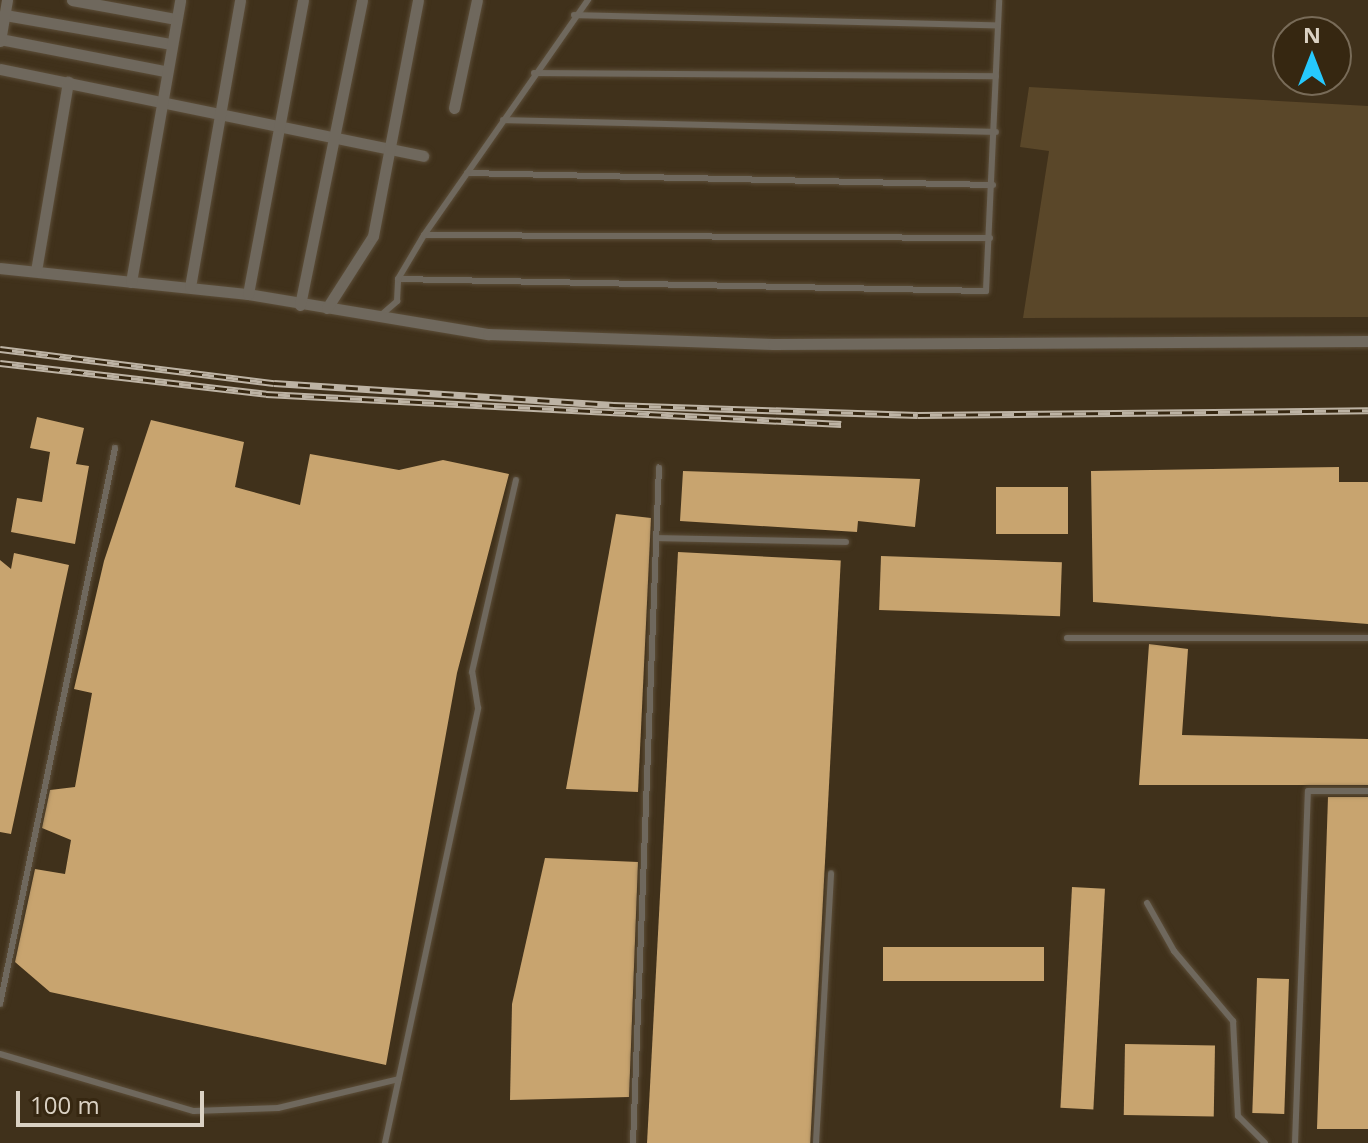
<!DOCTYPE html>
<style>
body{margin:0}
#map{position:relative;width:1368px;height:1143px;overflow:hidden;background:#40311b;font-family:"Open Sans",sans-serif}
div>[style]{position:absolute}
.green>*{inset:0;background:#5a4729}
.building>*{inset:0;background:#c8a46f;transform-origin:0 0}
.roads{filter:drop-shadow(0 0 2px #5c4e39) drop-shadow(0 0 2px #5c4e39)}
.service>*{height:6px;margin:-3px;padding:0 3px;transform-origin:3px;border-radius:3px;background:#6f685d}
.minor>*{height:11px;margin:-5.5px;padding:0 5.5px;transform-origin:5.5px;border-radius:5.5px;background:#6f685d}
.rail>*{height:7px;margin-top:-3.5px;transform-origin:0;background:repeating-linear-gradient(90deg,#362711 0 12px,#bdb3a4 0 24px);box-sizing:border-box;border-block:2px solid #bdb3a4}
span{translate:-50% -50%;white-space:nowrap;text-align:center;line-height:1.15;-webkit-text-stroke:8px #362711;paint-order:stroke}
.north{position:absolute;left:1272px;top:16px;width:80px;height:80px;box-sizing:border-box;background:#362711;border:2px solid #786b58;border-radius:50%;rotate:0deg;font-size:22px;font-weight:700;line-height:32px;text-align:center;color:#dad1c3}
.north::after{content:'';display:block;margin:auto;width:28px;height:36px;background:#26c9fe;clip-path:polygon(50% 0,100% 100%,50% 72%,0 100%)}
.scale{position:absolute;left:16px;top:1091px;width:188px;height:36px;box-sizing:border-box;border:4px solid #dad1c3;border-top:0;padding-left:10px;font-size:24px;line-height:28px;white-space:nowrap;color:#dad1c3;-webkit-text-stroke:6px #362711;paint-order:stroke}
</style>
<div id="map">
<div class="green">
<i style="clip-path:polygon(1029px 87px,1368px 106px,1368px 317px,1023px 318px,1049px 151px,1020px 147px)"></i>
</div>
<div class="building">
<i style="clip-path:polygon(37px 417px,84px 428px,76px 464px,89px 466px,75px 544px,11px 532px,17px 498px,42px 502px,50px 452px,30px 448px)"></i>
<i style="clip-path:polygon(151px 420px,244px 442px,235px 487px,300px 505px,310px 454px,399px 470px,443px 460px,509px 474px,457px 673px,386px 1065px,50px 992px,15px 962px,35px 869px,65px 874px,71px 840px,42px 828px,50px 790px,75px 787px,92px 693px,74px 689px,104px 561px)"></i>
<i style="clip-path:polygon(1339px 467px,1339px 482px,1368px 482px,1368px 624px,1093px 602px,1091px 471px)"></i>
<i style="clip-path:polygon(683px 471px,920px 479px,915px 527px,858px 521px,857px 532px,680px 521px)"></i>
<i style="left:996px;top:487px;width:72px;height:47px"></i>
<i style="clip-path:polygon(616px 514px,651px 518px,638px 792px,566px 789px)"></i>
<i style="left:678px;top:552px;width:163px;height:592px;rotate:3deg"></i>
<i style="clip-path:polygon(14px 553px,69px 565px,11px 834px,0 832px,0 560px,11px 569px)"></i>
<i style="left:881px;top:556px;width:181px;height:54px;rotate:2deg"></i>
<i style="clip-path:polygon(1149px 644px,1188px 649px,1182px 735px,1368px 739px,1368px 785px,1139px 785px)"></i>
<i style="clip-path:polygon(1328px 797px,1368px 797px,1368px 1129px,1317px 1129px)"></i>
<i style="clip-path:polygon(545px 858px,638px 862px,629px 1097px,510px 1100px,512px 1004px)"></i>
<i style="left:1072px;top:887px;width:33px;height:221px;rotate:3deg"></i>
<i style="left:883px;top:947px;width:161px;height:34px"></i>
<i style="left:1257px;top:978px;width:32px;height:135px;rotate:2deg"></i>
<i style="left:1125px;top:1044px;width:90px;height:71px;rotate:1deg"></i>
</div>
<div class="roads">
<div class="service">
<i style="left:574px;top:15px;width:424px;rotate:1.4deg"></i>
<i style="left:534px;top:73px;width:462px;rotate:0.4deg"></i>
<i style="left:503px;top:120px;width:493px;rotate:1.4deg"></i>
<i style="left:467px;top:173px;width:526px;rotate:1.31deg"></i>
<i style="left:424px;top:235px;width:566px;rotate:0.3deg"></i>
<i style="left:398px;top:279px;width:588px;rotate:1.17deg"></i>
<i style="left:986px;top:291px;width:291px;rotate:-87.4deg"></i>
<i style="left:380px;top:316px;width:23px;rotate:-41deg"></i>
<i style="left:397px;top:301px;width:22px;rotate:-87deg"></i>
<i style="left:398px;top:279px;width:51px;rotate:-59.4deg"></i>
<i style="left:424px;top:235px;width:287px;rotate:-55.1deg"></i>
<i style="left:656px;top:538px;width:190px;rotate:1.2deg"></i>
<i style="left:1067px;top:638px;width:301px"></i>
<i style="left:1147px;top:903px;width:55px;rotate:60.6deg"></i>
<i style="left:1174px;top:951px;width:92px;rotate:49.9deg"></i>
<i style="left:1233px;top:1021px;width:95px;rotate:87deg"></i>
<i style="left:1238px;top:1116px;width:38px;rotate:45deg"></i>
<i style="left:0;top:1004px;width:568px;rotate:-78.31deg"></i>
<i style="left:0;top:1054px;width:202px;rotate:16.4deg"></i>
<i style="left:194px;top:1111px;width:84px;rotate:-2deg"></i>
<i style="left:278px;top:1108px;width:124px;rotate:-13.5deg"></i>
<i style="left:385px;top:1143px;width:445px;rotate:-77.9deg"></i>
<i style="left:478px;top:708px;width:36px;rotate:-99deg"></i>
<i style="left:472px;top:672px;width:197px;rotate:-77.1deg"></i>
<i style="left:633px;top:1143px;width:676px;rotate:-87.8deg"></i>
<i style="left:816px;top:1143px;width:270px;rotate:-86.8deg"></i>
<i style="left:1295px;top:1143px;width:352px;rotate:-87.9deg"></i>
<i style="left:1308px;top:791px;width:60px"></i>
</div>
<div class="minor">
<i style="left:72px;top:0;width:106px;rotate:10.4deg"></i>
<i style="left:5px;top:15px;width:169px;rotate:9.9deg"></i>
<i style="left:0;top:39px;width:168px;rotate:11deg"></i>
<i style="left:0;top:41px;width:42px;rotate:-80.3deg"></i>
<i style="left:0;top:69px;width:432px;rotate:11.6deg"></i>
<i style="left:454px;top:108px;width:110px;rotate:-78deg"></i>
<i style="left:0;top:268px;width:249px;rotate:6deg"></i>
<i style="left:248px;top:294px;width:243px;rotate:9.5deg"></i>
<i style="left:488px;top:334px;width:285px;rotate:2deg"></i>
<i style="left:773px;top:344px;width:595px;rotate:-0.29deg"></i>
<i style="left:36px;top:271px;width:192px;rotate:-80.4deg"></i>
<i style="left:131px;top:282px;width:286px;rotate:-80.1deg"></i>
<i style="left:190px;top:287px;width:291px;rotate:-80.1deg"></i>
<i style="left:248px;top:294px;width:299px;rotate:-79.4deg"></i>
<i style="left:300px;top:305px;width:311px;rotate:-78.5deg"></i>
<i style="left:327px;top:308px;width:85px;rotate:-57.4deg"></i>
<i style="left:373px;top:236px;width:240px;rotate:-79.2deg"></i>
</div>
</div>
<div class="rail">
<i style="left:0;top:349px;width:276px;rotate:7.1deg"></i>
<i style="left:274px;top:383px;width:340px;rotate:3.7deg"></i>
<i style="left:613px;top:405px;width:305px;rotate:1.9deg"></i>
<i style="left:918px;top:415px;width:450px;rotate:-0.6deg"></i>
<i style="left:0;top:363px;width:268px;rotate:6.6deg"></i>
<i style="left:266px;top:394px;width:576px;rotate:2.99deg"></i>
</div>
<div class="north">N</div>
<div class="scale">100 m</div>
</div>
